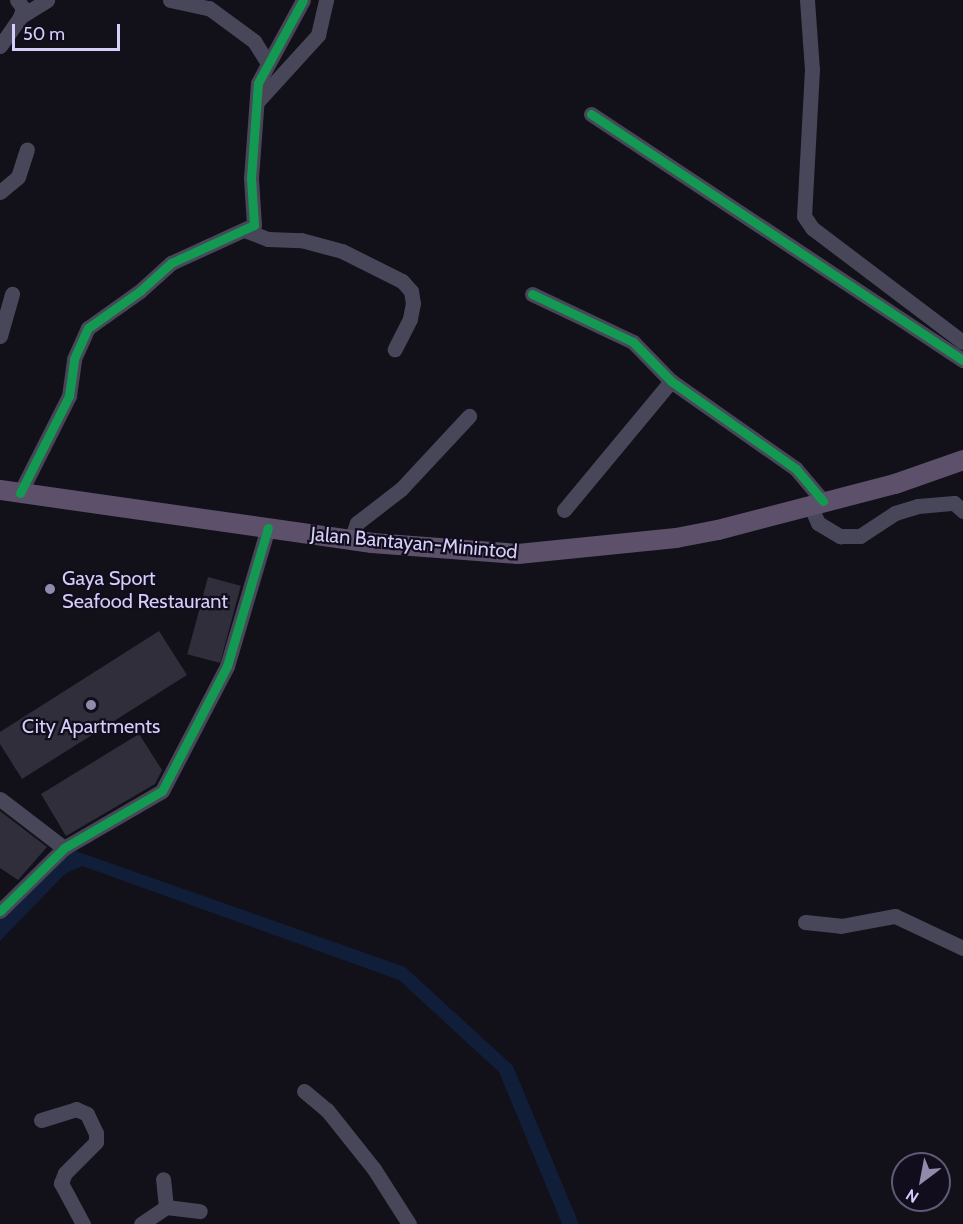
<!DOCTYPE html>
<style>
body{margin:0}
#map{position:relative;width:963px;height:1224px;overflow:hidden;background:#121018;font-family:Cabin,sans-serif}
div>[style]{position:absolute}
.water>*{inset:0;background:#111e3a}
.building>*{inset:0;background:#312e3b;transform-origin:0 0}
.minor>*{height:15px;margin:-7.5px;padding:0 7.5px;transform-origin:7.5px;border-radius:7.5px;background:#484659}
.major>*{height:20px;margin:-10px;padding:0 10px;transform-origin:10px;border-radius:10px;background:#5c506a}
.cycleway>*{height:9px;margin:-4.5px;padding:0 4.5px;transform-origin:4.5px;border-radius:4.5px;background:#139951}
.dots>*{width:16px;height:16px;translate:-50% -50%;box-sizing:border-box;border:3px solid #110d1c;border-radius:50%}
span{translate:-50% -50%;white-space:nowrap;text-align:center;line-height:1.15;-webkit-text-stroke:4.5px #110d1c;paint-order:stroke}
.street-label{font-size:20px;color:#d5cdfa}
.poi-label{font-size:20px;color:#d5cdfa}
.left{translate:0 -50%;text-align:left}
.north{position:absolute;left:891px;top:1152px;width:60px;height:60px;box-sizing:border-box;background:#110d1c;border:2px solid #5f5a75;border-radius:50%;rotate:212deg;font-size:16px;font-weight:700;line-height:24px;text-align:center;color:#d5cdfa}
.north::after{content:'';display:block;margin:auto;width:21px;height:27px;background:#918bab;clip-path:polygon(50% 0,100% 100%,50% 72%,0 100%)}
.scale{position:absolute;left:12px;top:24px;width:108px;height:27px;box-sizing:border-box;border:3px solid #d5cdfa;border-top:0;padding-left:8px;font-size:18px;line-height:21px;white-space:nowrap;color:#d5cdfa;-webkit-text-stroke:4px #110d1c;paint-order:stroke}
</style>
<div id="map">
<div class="water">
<i style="clip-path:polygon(73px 850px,405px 967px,513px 1066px,579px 1224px,562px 1224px,499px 1072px,399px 980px,82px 866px,65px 874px,0 941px,0 918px,59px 858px)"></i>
</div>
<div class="building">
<i style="left:208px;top:577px;width:34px;height:80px;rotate:15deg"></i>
<i style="clip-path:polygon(159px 631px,187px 675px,22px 779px,0 744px,0 732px)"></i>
<i style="clip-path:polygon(139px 734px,162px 770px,155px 784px,66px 836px,41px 794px)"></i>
<i style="clip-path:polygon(0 811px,47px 847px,18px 880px,0 868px)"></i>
</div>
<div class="minor">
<i style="left:17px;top:0;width:10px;rotate:53deg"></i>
<i style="left:23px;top:8px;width:9px;rotate:108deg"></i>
<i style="left:170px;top:0;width:40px;rotate:12deg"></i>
<i style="left:209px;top:8px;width:56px;rotate:36.3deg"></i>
<i style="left:254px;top:41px;width:25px;rotate:58deg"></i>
<i style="left:807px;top:0;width:69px;rotate:85.9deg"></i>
<i style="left:812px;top:69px;width:147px;rotate:93.1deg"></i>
<i style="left:804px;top:216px;width:14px;rotate:56deg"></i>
<i style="left:812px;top:228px;width:189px;rotate:37.1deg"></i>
<i style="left:0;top:46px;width:35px;rotate:-55deg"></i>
<i style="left:20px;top:17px;width:32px;rotate:-32deg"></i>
<i style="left:257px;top:102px;width:91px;rotate:-47.7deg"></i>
<i style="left:318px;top:35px;width:36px;rotate:-77deg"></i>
<i style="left:591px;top:114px;width:446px;rotate:33.5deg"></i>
<i style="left:0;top:192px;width:23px;rotate:-40deg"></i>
<i style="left:18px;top:177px;width:29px;rotate:-72deg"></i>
<i style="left:247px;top:231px;width:22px;rotate:21deg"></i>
<i style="left:268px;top:239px;width:33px;rotate:2deg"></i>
<i style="left:301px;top:240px;width:42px;rotate:15deg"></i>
<i style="left:342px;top:251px;width:67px;rotate:26.6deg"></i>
<i style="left:402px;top:281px;width:13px;rotate:48deg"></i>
<i style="left:411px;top:291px;width:12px;rotate:81deg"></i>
<i style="left:413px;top:303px;width:16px;rotate:101deg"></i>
<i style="left:410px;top:319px;width:34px;rotate:117deg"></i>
<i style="left:532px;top:294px;width:112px;rotate:25.4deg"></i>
<i style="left:633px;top:342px;width:54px;rotate:45.7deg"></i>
<i style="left:671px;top:381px;width:153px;rotate:35.1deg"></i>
<i style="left:796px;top:469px;width:42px;rotate:49.8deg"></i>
<i style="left:0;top:336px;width:44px;rotate:-74.1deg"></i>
<i style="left:20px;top:493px;width:109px;rotate:-63.2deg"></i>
<i style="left:69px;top:396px;width:37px;rotate:-82deg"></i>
<i style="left:74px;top:359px;width:34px;rotate:-66deg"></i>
<i style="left:88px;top:328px;width:64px;rotate:-35.4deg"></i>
<i style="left:140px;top:291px;width:42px;rotate:-42.1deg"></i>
<i style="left:171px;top:263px;width:91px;rotate:-24.6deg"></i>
<i style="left:254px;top:225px;width:47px;rotate:-93.7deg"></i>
<i style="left:251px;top:178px;width:95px;rotate:-85.8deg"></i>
<i style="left:258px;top:83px;width:94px;rotate:-61.5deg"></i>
<i style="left:810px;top:505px;width:20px;rotate:66deg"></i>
<i style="left:818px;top:523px;width:26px;rotate:31deg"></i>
<i style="left:840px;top:536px;width:20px"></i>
<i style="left:860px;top:536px;width:42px;rotate:-33.3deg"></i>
<i style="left:895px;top:513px;width:24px;rotate:-17deg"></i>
<i style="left:918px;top:506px;width:36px;rotate:-5deg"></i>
<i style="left:954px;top:503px;width:12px;rotate:42deg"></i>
<i style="left:564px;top:510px;width:168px;rotate:-50.3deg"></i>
<i style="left:351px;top:540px;width:18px;rotate:-71deg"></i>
<i style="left:357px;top:523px;width:56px;rotate:-37.7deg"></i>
<i style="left:401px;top:489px;width:100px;rotate:-47deg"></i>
<i style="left:0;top:799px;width:81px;rotate:37.4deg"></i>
<i style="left:0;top:911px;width:90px;rotate:-44.5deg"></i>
<i style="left:64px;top:848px;width:113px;rotate:-30.2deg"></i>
<i style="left:162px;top:791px;width:141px;rotate:-62.5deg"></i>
<i style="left:227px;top:666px;width:144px;rotate:-73.5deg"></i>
<i style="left:805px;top:922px;width:36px;rotate:6deg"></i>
<i style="left:841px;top:926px;width:55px;rotate:-10.5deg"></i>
<i style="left:895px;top:916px;width:75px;rotate:25.2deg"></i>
<i style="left:304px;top:1091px;width:30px;rotate:40deg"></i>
<i style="left:327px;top:1110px;width:75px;rotate:51.5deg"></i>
<i style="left:374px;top:1169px;width:65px;rotate:57.5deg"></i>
<i style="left:41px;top:1120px;width:37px;rotate:-17deg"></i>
<i style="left:76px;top:1109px;width:12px;rotate:24deg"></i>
<i style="left:87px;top:1114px;width:21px;rotate:65deg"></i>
<i style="left:96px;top:1133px;width:9px;rotate:90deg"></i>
<i style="left:96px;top:1142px;width:44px;rotate:135deg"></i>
<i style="left:65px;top:1173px;width:11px;rotate:112deg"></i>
<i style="left:61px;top:1183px;width:47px;rotate:61.8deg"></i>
<i style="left:166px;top:1207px;width:34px;rotate:7deg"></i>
<i style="left:141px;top:1224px;width:30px;rotate:-34deg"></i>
<i style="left:166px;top:1207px;width:28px;rotate:-96deg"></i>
</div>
<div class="major">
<i style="left:0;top:490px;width:376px;rotate:8.1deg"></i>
<i style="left:372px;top:543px;width:146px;rotate:4.3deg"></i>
<i style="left:518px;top:554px;width:159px;rotate:-5.8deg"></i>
<i style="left:676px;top:538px;width:43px;rotate:-10.8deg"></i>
<i style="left:718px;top:530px;width:183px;rotate:-14.6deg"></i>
<i style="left:895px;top:484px;width:72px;rotate:-19.4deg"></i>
</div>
<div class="cycleway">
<i style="left:591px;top:114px;width:446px;rotate:33.5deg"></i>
<i style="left:532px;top:294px;width:112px;rotate:25.4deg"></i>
<i style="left:633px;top:342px;width:54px;rotate:45.7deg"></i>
<i style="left:671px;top:381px;width:153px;rotate:35.1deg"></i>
<i style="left:796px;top:469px;width:42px;rotate:49.8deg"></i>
<i style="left:20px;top:493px;width:109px;rotate:-63.2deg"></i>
<i style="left:69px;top:396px;width:37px;rotate:-82deg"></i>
<i style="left:74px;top:359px;width:34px;rotate:-66deg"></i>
<i style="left:88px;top:328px;width:64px;rotate:-35.4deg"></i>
<i style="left:140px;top:291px;width:42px;rotate:-42.1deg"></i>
<i style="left:171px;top:263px;width:91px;rotate:-24.6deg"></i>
<i style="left:254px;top:225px;width:47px;rotate:-93.7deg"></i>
<i style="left:251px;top:178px;width:95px;rotate:-85.8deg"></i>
<i style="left:258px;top:83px;width:94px;rotate:-61.5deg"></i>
<i style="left:0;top:911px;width:90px;rotate:-44.5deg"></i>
<i style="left:64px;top:848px;width:113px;rotate:-30.2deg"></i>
<i style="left:162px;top:791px;width:141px;rotate:-62.5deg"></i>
<i style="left:227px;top:666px;width:144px;rotate:-73.5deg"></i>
</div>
<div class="dots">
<i style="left:50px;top:589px;background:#918bab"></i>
<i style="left:91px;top:705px;background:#918bab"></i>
</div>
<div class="street-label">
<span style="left:414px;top:543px;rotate:5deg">Jalan Bantayan-Minintod</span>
</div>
<div class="poi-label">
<span class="left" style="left:62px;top:590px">Gaya Sport<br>Seafood Restaurant</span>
<span style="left:91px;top:726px">City Apartments</span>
</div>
<div class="north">N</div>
<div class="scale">50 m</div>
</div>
